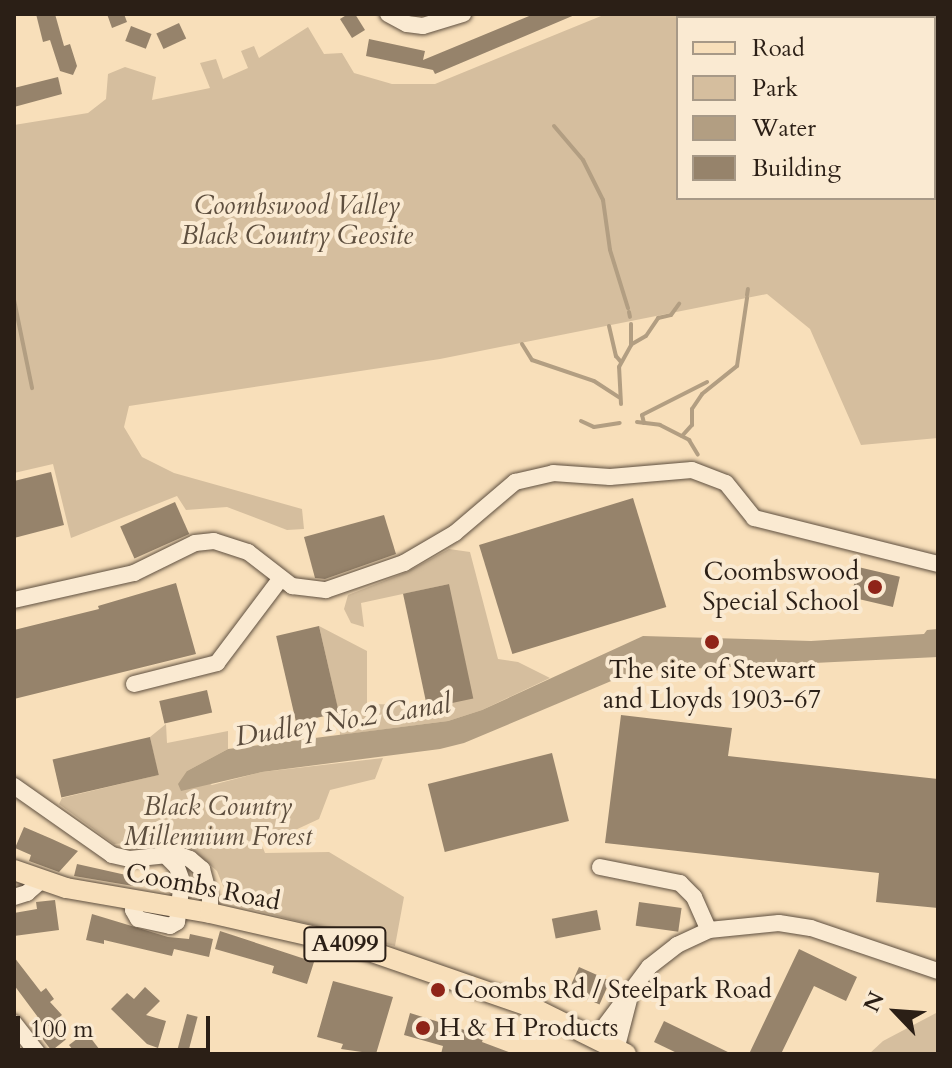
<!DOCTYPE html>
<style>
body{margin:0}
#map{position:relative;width:952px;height:1068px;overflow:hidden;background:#f8dfba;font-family:Cardo,serif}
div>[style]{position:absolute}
.green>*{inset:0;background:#d5be9e}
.water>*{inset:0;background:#b29e82}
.stream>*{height:4px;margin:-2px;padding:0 2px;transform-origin:2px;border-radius:2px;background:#b29e82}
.building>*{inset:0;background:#96836b;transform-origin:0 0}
.roads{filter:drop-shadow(0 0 2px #5e4f3f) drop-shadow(0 0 2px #5e4f3f)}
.minor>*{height:16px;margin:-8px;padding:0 8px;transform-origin:8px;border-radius:8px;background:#faead2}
.major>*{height:20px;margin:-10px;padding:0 10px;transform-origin:10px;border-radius:10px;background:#f8dfba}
.dots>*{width:22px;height:22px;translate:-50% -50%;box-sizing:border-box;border:4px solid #faead2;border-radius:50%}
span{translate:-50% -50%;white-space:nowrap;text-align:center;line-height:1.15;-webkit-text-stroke:8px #faead2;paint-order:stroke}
.shield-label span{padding:2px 6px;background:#faead2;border:2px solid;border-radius:6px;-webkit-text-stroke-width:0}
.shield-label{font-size:24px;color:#2b1f16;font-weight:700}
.park-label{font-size:26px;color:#5e4f3f;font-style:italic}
.poi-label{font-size:26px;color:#2b1f16}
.right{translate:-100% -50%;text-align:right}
.left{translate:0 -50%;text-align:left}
.street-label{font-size:26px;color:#2b1f16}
.water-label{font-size:28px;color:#5a4b3c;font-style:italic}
.frame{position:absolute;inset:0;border:16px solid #2b1f16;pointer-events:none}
.legend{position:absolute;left:676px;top:16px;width:260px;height:184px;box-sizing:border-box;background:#faead2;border:2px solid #a79987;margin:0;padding:10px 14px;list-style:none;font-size:24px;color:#2b1f16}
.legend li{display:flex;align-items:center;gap:16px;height:40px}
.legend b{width:40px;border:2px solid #a79987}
.north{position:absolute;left:856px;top:972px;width:80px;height:80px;-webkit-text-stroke:6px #faead2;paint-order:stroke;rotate:295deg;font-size:22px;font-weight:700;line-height:32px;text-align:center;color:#2b1f16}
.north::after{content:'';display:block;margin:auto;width:28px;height:36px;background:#2b1f16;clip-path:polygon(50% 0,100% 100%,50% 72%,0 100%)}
.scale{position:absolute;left:16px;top:1016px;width:194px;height:36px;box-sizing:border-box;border:4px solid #2b1f16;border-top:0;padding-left:10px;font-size:24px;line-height:28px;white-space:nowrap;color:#2b1f16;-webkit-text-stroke:6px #faead2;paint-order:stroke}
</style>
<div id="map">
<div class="green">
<i style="clip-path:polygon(evenodd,606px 14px,938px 14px,938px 438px,861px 445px,810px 329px,767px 294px,440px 359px,129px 406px,124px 427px,142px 457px,174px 473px,302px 509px,304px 529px,287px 530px,227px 507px,186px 510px,177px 496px,71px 538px,53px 464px,14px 473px,14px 125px,88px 113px,106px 99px,108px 74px,125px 67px,156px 77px,152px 100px,210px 88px,200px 63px,216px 59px,223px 79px,248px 68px,241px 51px,254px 46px,259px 58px,308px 27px,324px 54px,342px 53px,354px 73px,392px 84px,435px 84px,606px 14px,678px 18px,934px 18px,934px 198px,678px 198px,678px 18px)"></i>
<i style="clip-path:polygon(449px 549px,470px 552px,498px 659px,518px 662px,550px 678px,482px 710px,448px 721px,340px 735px,339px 713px,319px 626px,367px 651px,367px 704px,425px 705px,449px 584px,361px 603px,364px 627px,351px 623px,344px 609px,348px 595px,407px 572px)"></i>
<i style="clip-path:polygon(166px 724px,167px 743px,228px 731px,228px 749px,187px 771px,212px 785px,262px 772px,383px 758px,375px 779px,330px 790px,319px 819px,291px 832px,255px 827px,265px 853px,329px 852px,404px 897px,395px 946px,238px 906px,229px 901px,217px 871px,186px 844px,167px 840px,114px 844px,59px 804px,62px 798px,158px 775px,150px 737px)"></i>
<i style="clip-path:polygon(938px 1012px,938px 1054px,869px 1054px,883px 1041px)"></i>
</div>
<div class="water">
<i style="clip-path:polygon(938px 629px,938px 657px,645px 671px,616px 679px,464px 743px,440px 749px,262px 772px,181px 791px,178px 784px,187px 771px,228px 749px,448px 721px,482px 710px,643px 636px,811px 641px,924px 634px,927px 630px)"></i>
</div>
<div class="stream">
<i style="left:554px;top:126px;width:45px;rotate:49.5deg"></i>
<i style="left:583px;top:160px;width:45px;rotate:63.4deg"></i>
<i style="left:603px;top:200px;width:50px;rotate:82deg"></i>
<i style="left:610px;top:250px;width:61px;rotate:72.8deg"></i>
<i style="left:747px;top:295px;width:6px;rotate:-81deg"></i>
<i style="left:14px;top:300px;width:90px;rotate:78.4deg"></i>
<i style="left:629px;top:312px;width:5px;rotate:79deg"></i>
<i style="left:609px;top:326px;width:31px;rotate:77deg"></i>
<i style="left:616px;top:356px;width:8px;rotate:50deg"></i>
<i style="left:522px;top:344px;width:19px;rotate:58deg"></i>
<i style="left:532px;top:360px;width:65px;rotate:18.7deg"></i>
<i style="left:594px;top:381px;width:30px;rotate:33deg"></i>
<i style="left:632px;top:344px;width:16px;rotate:-30deg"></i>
<i style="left:646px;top:336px;width:22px;rotate:-56deg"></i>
<i style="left:658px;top:318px;width:13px;rotate:-13deg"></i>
<i style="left:671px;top:315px;width:14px;rotate:-54deg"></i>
<i style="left:621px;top:404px;width:37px;rotate:-93deg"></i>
<i style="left:619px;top:367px;width:25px;rotate:-61deg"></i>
<i style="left:631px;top:345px;width:21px;rotate:-90deg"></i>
<i style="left:581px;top:421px;width:14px;rotate:25deg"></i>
<i style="left:594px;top:427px;width:26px;rotate:-9deg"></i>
<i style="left:637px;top:422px;width:23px;rotate:7deg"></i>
<i style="left:660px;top:425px;width:33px;rotate:27deg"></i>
<i style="left:689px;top:440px;width:17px;rotate:59deg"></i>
<i style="left:644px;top:423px;width:8px;rotate:-104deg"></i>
<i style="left:642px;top:415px;width:73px;rotate:-26.9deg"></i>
<i style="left:682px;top:436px;width:15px;rotate:-48deg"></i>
<i style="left:692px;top:425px;width:16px;rotate:-90deg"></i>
<i style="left:692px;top:409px;width:18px;rotate:-56deg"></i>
<i style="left:702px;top:394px;width:45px;rotate:-38.7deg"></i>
<i style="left:737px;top:366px;width:69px;rotate:-81.6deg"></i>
</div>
<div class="building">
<i style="clip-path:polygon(36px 14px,55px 14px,64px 46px,70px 44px,77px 66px,73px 75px,60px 71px,50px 40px,43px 42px)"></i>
<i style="clip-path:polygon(107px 14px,124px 14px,127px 22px,112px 28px)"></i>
<i style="clip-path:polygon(348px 14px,355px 14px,365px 30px,352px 38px,340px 19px)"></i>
<i style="clip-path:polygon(534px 14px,577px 14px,435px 74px,433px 70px,366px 56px,369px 39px,425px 51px,423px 60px)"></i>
<i style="left:179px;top:23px;width:17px;height:25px;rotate:65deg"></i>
<i style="left:131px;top:26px;width:22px;height:16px;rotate:21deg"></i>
<i style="clip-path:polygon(58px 77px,62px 94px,14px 107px,14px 88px)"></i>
<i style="clip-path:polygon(51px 472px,64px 525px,14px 538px,14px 481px)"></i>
<i style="left:633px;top:498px;width:114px;height:161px;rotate:73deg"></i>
<i style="left:175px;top:502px;width:35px;height:60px;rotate:66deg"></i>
<i style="clip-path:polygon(384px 515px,396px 554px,325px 579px,315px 578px,304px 537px)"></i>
<i style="left:858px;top:567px;width:43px;height:31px;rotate:13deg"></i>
<i style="clip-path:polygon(176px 583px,196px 654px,14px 699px,14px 630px,99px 609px,98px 606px)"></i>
<i style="left:449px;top:584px;width:117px;height:47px;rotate:78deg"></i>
<i style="left:319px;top:626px;width:89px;height:44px;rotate:77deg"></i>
<i style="left:207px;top:690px;width:23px;height:49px;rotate:77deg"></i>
<i style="clip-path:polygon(621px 715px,732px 728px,728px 756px,938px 779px,938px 908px,876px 902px,879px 873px,605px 843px)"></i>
<i style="left:150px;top:737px;width:39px;height:100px;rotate:77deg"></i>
<i style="left:552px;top:753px;width:70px;height:128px;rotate:76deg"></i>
<i style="clip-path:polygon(24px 827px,52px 839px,78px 851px,59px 872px,29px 861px,31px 855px,15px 848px)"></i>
<i style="clip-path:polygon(77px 864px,135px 877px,133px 886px,74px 876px)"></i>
<i style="clip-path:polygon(55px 900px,59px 930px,14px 936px,14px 913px,37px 909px,36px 902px)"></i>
<i style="left:639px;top:902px;width:43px;height:24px;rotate:8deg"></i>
<i style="left:597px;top:910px;width:20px;height:46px;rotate:79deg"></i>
<i style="clip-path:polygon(92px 914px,168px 937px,189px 939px,190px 934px,213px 939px,209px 957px,174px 949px,172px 956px,104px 940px,104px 944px,86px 940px)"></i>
<i style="clip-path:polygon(220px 931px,314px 962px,307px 984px,272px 973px,274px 966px,215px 949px)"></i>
<i style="clip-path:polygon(799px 949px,857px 977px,846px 1001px,814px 986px,781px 1054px,749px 1054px)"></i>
<i style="clip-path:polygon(14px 957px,41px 992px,46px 988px,54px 999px,50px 1002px,62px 1015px,46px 1028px,14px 985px)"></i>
<i style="left:579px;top:967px;width:34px;height:26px;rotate:24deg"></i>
<i style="clip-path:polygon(333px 981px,393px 997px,376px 1054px,341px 1049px,343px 1044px,317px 1037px)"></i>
<i style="clip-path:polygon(145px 987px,160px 1001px,146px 1015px,166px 1021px,158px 1048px,147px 1044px,111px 1009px,127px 993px,134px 999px)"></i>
<i style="clip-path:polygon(410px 1013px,484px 1036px,482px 1042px,514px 1054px,441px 1054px,443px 1046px,404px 1035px)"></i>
<i style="left:187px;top:1014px;width:11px;height:41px;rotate:15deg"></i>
<i style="clip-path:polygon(664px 1021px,732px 1054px,679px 1054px,654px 1042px)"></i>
<i style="left:56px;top:1027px;width:16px;height:18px;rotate:52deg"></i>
<i style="clip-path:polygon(86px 1032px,103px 1054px,76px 1054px,69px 1045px)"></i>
</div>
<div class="roads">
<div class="minor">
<i style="left:388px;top:14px;width:21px;rotate:28deg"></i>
<i style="left:407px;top:24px;width:16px;rotate:7deg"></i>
<i style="left:423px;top:26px;width:42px;rotate:-16.7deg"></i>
<i style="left:14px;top:600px;width:123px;rotate:-12.7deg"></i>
<i style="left:134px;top:573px;width:68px;rotate:-26.2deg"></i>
<i style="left:195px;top:543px;width:19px;rotate:-6deg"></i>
<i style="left:214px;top:541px;width:36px;rotate:18deg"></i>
<i style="left:248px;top:552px;width:56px;rotate:37.7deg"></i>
<i style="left:292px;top:586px;width:34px;rotate:7deg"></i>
<i style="left:326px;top:590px;width:83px;rotate:-19.1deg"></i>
<i style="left:404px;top:563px;width:59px;rotate:-30.5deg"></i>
<i style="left:455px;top:533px;width:79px;rotate:-40.4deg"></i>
<i style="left:515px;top:482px;width:39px;rotate:-13deg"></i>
<i style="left:553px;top:473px;width:57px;rotate:4deg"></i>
<i style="left:610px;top:477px;width:82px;rotate:-4.9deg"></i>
<i style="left:692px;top:470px;width:36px;rotate:21deg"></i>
<i style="left:726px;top:483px;width:45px;rotate:51.3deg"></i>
<i style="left:754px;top:518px;width:190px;rotate:14deg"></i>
<i style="left:134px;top:684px;width:86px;rotate:-14.2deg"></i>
<i style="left:217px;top:663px;width:106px;rotate:-53deg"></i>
<i style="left:14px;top:786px;width:120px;rotate:35.1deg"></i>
<i style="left:112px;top:855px;width:18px;rotate:13deg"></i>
<i style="left:130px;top:859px;width:47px;rotate:-6.1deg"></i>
<i style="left:177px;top:854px;width:14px;rotate:21deg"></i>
<i style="left:190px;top:859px;width:16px;rotate:40deg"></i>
<i style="left:202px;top:869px;width:31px;rotate:75deg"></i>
<i style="left:210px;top:899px;width:14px;rotate:90deg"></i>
<i style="left:600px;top:867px;width:82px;rotate:11.3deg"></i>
<i style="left:680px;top:883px;width:20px;rotate:45deg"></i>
<i style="left:694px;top:897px;width:36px;rotate:66deg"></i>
<i style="left:14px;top:897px;width:14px;rotate:-17deg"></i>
<i style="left:27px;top:893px;width:18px;rotate:-41deg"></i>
<i style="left:135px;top:899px;width:11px;rotate:100deg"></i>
<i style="left:133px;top:910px;width:10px;rotate:61deg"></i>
<i style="left:138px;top:919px;width:33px;rotate:12deg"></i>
<i style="left:170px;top:926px;width:8px;rotate:-30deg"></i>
<i style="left:177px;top:922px;width:41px;rotate:-83deg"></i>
<i style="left:182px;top:881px;width:15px;rotate:-110deg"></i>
<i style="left:177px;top:867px;width:14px;rotate:-135deg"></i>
<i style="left:14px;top:1023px;width:39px;rotate:52deg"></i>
<i style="left:602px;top:1040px;width:13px;rotate:-81deg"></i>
<i style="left:604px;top:1027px;width:75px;rotate:-53.1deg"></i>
<i style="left:649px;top:967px;width:36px;rotate:-38deg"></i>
<i style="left:677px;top:945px;width:35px;rotate:-25deg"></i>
<i style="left:709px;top:930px;width:70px;rotate:-5.7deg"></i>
<i style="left:779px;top:923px;width:32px;rotate:9deg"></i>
<i style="left:811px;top:928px;width:134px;rotate:18.7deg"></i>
<i style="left:615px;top:1054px;width:56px;rotate:-75.5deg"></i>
</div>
<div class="major">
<i style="left:14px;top:870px;width:55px;rotate:19.1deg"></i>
<i style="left:66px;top:888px;width:146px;rotate:9.8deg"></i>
<i style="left:210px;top:913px;width:149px;rotate:12.8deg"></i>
<i style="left:355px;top:946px;width:186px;rotate:19.1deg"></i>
<i style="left:531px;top:1007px;width:106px;rotate:26.3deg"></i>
</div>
</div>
<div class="dots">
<i style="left:875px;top:587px;background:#8f2418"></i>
<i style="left:712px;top:642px;background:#8f2418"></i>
<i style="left:438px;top:990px;background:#8f2418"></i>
<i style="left:423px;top:1028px;background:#8f2418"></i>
</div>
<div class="shield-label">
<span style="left:345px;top:944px">A4099</span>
</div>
<div class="park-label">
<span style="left:297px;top:221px">Coombswood Valley<br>Black Country Geosite</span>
<span style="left:218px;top:822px">Black Country<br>Millennium Forest</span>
</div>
<div class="poi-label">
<span class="right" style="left:859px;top:587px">Coombswood<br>Special School</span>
<span style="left:712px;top:685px">The site of Stewart<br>and Lloyds 1903-67</span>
<span class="left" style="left:454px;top:990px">Coombs Rd / Steelpark Road</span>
<span class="left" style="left:439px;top:1028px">H &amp; H Products</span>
</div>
<div class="street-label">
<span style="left:203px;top:887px;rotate:11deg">Coombs Road</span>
</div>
<div class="water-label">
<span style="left:343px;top:720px;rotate:-9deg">Dudley No.2 Canal</span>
</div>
<div class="frame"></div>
<ul class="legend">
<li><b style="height:10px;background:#f8dfba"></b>Road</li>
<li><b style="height:22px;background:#d5be9e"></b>Park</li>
<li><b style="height:22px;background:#b29e82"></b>Water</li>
<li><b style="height:22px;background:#96836b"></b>Building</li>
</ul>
<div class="north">N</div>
<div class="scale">100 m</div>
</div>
